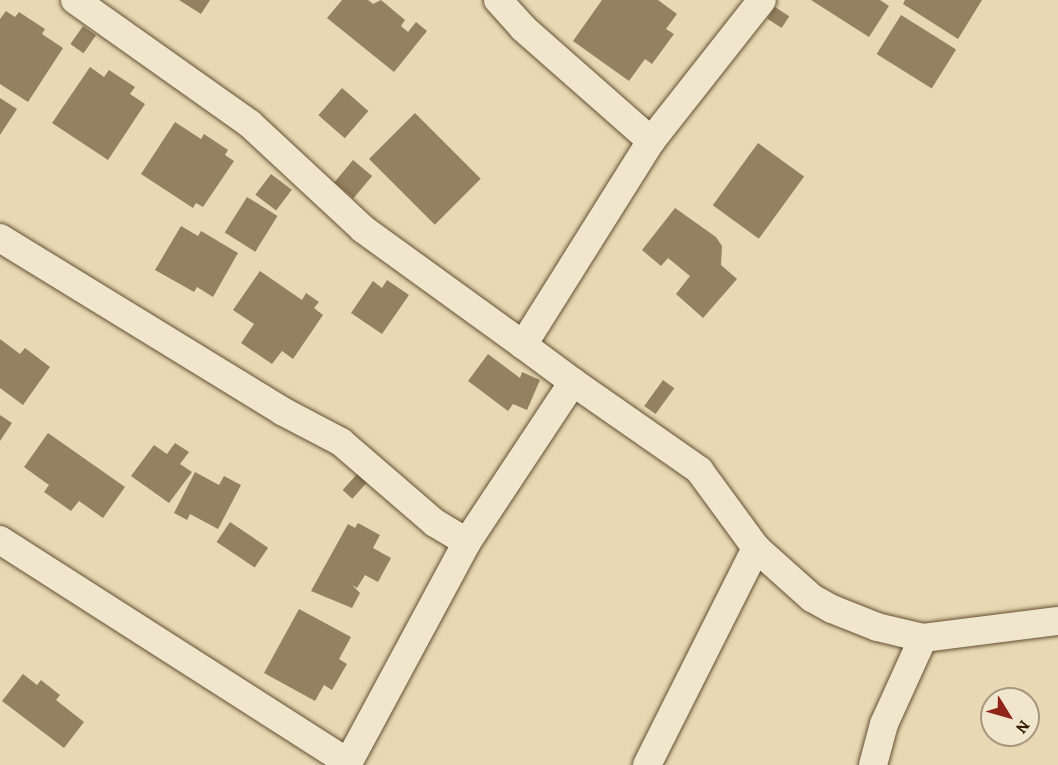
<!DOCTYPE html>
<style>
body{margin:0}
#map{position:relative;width:1058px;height:765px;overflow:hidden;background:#e8d9b4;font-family:Alegreya,serif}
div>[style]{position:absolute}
.building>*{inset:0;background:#938160;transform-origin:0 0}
.roads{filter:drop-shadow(0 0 2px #634f31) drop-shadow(0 0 2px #634f31)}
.minor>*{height:28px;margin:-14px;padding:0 14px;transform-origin:14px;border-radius:14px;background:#f0e6ce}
span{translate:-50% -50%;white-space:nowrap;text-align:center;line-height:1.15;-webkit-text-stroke:5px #f0e6ce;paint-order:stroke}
.north{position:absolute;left:980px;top:687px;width:60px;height:60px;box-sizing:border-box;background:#f0e6ce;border:2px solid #a6977e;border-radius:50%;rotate:127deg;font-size:16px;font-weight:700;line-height:24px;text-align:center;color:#372105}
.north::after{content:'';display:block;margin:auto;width:21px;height:27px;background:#8f2418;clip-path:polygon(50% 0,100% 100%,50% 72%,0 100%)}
</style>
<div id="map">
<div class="building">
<i style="clip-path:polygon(179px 0,210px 0,201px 14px)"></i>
<i style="clip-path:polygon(342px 0,368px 0,373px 4px,381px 0,405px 20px,401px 26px,408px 32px,416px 22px,427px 31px,394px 72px,327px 18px)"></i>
<i style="clip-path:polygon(602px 0,658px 0,677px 14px,666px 29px,674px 34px,652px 64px,645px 59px,629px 81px,573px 41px)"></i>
<i style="clip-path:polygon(811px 0,880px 0,889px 6px,869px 37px)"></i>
<i style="clip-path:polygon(905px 0,982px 0,958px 39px,903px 4px)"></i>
<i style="left:775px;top:7px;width:17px;height:14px;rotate:33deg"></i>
<i style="clip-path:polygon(6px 11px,15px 17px,19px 12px,45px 29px,42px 34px,63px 48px,28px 102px,0 84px,0 19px)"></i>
<i style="left:901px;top:15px;width:65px;height:46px;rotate:32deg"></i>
<i style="left:83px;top:26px;width:16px;height:22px;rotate:35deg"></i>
<i style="clip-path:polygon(90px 67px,104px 77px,109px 70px,135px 87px,130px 94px,145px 104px,108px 160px,52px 123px)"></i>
<i style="left:342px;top:88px;width:35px;height:36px;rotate:41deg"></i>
<i style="clip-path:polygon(0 98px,17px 109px,0 135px)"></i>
<i style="left:415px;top:113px;width:93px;height:65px;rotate:45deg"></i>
<i style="clip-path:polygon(175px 122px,201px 139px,204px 134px,228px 150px,225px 155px,234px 161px,203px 207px,196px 203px,193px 208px,141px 174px)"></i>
<i style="left:758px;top:143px;width:57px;height:77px;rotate:36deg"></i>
<i style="left:353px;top:160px;width:25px;height:29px;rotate:40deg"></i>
<i style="left:271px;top:174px;width:26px;height:26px;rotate:37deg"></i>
<i style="left:247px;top:197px;width:36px;height:42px;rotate:32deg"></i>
<i style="clip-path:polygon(675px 208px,716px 237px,722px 246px,721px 265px,737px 279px,703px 318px,676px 294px,690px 276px,668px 258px,661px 266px,642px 250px)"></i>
<i style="clip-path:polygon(181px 226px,198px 236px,201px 231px,238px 253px,213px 297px,197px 287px,194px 292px,155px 270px)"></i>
<i style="clip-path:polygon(260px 271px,302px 300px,306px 293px,319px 302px,314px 308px,323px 315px,293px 359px,282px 351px,272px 364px,241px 343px,254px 324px,233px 310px)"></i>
<i style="clip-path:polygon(387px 280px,409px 295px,382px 334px,351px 313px,373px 281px,382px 288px)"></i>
<i style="clip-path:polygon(0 339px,20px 354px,25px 348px,50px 367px,23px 405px,0 388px)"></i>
<i style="clip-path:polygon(488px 354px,520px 378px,522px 372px,540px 380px,527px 410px,513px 404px,508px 411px,468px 381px)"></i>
<i style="left:663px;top:380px;width:14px;height:32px;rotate:36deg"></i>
<i style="clip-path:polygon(0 415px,12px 423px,0 441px)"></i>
<i style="clip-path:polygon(48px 433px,125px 487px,103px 518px,79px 501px,71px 511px,44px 492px,49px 485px,24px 467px)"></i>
<i style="clip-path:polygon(175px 443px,189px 452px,180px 464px,192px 472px,169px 503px,131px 476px,154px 445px,167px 454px)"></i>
<i style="clip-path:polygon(195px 472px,219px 485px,224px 476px,241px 485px,218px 529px,190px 514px,187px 520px,174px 513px)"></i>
<i style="left:358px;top:473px;width:13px;height:23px;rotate:42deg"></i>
<i style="left:230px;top:522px;width:46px;height:24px;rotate:34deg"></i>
<i style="clip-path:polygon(358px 523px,380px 535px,373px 548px,391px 558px,378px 582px,365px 575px,357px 588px,352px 585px,360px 593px,352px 608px,311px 591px,348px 524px,355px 528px)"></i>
<i style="clip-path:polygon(299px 609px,351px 637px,339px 659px,347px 664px,332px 690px,324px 685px,315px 701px,264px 673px)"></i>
<i style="clip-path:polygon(23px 674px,37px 685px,41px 680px,60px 695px,56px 700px,84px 722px,64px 748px,2px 701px)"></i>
</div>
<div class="roads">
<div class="minor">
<i style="left:75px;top:0;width:214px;rotate:35.3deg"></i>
<i style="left:250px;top:124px;width:154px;rotate:42.9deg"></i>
<i style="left:363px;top:229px;width:198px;rotate:35.9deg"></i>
<i style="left:498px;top:0;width:38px;rotate:48deg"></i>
<i style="left:523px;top:28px;width:171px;rotate:41.4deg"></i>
<i style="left:0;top:238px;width:331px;rotate:31.5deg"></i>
<i style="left:282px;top:411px;width:67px;rotate:27.7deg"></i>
<i style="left:341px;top:442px;width:124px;rotate:40.8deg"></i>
<i style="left:435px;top:523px;width:37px;rotate:31deg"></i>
<i style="left:573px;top:382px;width:154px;rotate:34.9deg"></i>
<i style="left:699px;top:470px;width:97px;rotate:53.8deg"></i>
<i style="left:756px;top:548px;width:75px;rotate:41.8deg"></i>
<i style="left:812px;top:598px;width:23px;rotate:29deg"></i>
<i style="left:832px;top:609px;width:48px;rotate:21.8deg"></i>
<i style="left:877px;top:627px;width:47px;rotate:13.4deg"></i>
<i style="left:923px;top:638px;width:136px;rotate:-7.2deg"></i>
<i style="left:0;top:540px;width:414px;rotate:32.6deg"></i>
<i style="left:347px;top:765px;width:253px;rotate:-61.7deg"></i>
<i style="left:467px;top:542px;width:192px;rotate:-56.5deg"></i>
<i style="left:573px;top:382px;width:62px;rotate:-143.5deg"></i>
<i style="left:523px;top:345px;width:241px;rotate:-57.9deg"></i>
<i style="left:651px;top:141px;width:179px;rotate:-51.8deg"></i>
<i style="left:647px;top:765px;width:243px;rotate:-63.3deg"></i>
<i style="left:873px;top:765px;width:42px;rotate:-75deg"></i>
<i style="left:884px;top:724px;width:94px;rotate:-65.6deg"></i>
</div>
</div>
<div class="north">N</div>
</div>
